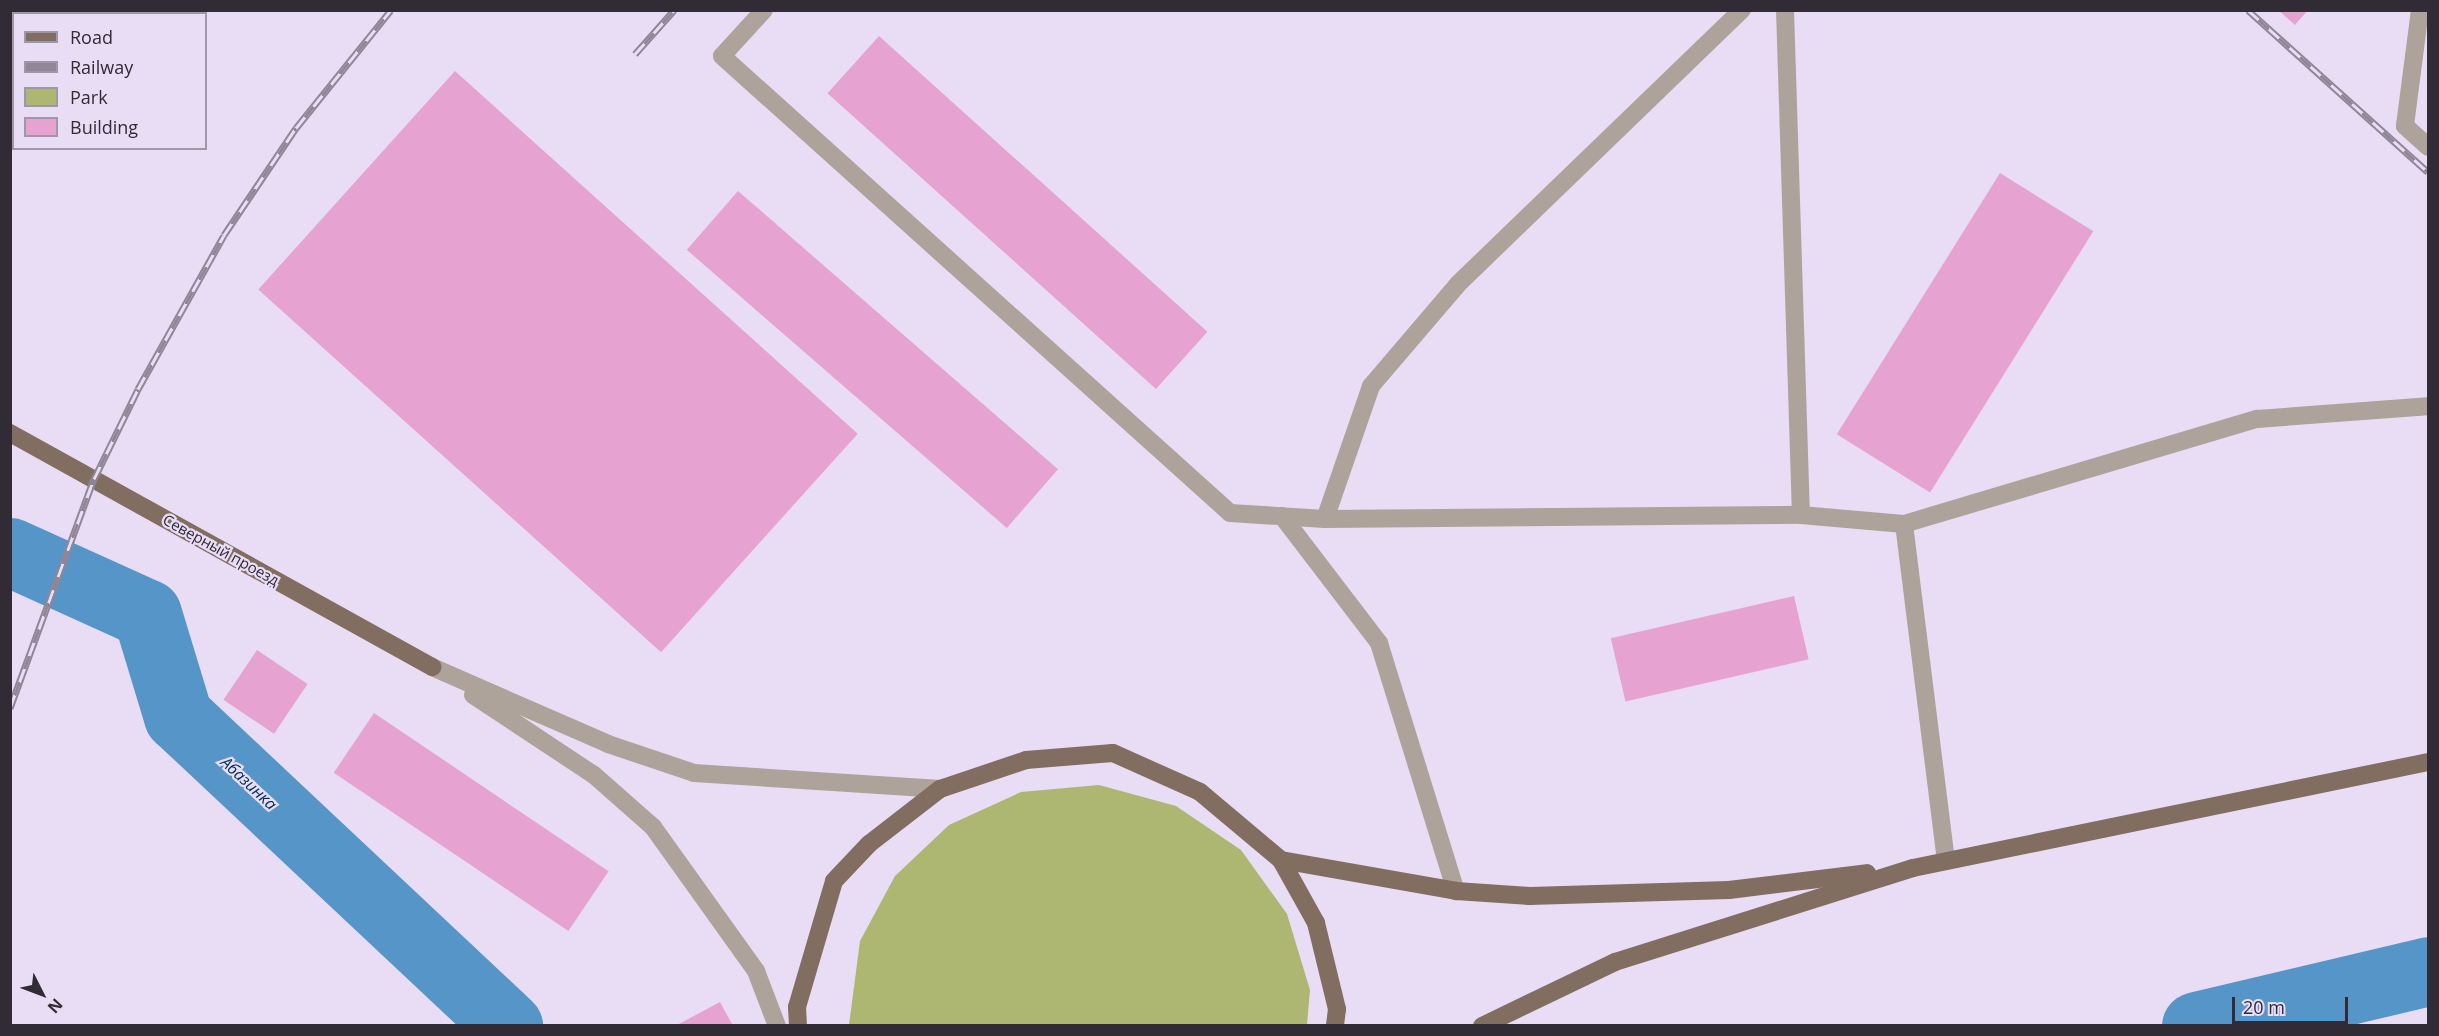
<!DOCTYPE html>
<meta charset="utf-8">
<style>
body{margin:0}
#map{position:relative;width:2439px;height:1036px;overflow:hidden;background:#e9ddf6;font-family:"Open Sans",sans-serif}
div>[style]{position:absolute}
.green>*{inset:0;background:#adb771}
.river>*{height:69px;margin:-34.5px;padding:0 34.5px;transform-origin:34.5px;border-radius:34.5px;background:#5695c7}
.building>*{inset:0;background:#e6a2d1;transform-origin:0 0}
.minor>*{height:18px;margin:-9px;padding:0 9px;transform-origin:9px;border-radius:9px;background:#aea39b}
.major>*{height:18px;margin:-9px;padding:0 9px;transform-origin:9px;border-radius:9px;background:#816e60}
.rail>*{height:7px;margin-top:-3.5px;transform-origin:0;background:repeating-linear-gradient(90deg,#e9ddf6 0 14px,#8f8697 0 28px);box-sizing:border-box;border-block:2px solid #8f8697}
span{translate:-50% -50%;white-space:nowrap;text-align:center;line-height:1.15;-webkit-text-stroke:4.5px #e9ddf6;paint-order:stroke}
.street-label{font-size:15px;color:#302b34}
.water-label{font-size:16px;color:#003153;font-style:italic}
.frame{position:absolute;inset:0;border:12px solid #302b34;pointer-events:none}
.legend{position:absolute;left:12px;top:12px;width:195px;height:138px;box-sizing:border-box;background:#e9ddf6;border:2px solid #9f96a8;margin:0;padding:8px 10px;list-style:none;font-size:18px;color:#302b34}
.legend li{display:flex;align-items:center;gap:12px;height:30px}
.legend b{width:30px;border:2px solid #9f96a8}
.north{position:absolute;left:12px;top:964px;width:60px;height:60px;-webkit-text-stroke:4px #e9ddf6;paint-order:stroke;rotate:132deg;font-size:16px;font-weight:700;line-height:24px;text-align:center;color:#302b34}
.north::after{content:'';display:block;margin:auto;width:21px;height:27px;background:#302b34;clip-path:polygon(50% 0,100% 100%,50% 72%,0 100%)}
.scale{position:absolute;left:2232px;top:997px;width:116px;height:27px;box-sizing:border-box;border:3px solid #302b34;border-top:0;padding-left:8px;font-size:18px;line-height:21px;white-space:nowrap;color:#302b34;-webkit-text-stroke:4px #e9ddf6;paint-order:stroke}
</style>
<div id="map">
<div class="green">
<i style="clip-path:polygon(1099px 785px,1176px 806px,1241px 850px,1287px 914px,1310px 990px,1307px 1025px,849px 1025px,860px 941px,895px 876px,949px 825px,1021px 792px)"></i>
</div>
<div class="river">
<i style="left:10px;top:552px;width:150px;rotate:24.3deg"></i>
<i style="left:147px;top:614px;width:107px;rotate:73.1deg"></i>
<i style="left:178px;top:716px;width:453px;rotate:43.2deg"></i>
<i style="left:2196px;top:1026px;width:238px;rotate:-13.3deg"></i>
</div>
<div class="building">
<i style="clip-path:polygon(2278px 10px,2308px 10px,2295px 25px)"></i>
<i style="left:879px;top:36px;width:442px;height:77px;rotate:42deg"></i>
<i style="left:455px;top:71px;width:542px;height:294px;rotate:42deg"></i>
<i style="left:2000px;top:173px;width:110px;height:308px;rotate:32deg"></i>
<i style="left:738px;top:191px;width:424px;height:78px;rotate:41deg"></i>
<i style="left:1794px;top:596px;width:65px;height:188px;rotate:77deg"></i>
<i style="left:257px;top:650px;width:61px;height:60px;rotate:34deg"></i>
<i style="left:374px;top:713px;width:283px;height:72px;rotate:34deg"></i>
<i style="clip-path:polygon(720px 1002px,733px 1026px,675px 1026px)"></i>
</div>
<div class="minor">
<i style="left:764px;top:10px;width:62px;rotate:132.4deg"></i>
<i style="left:722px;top:56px;width:683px;rotate:41.97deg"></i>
<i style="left:1230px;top:513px;width:95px;rotate:3.6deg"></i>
<i style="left:1325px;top:519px;width:476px;rotate:-0.5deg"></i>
<i style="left:1801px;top:515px;width:103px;rotate:5deg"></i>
<i style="left:1904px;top:524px;width:368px;rotate:-16.6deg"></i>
<i style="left:2257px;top:419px;width:171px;rotate:-4.3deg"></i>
<i style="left:1785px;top:10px;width:505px;rotate:88.19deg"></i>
<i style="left:2420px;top:10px;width:117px;rotate:97.4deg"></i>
<i style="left:2405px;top:126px;width:31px;rotate:42deg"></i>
<i style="left:1282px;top:516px;width:160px;rotate:52.6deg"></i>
<i style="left:1379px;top:643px;width:260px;rotate:72.8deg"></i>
<i style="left:1325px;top:519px;width:141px;rotate:-70.9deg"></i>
<i style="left:1371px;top:386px;width:134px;rotate:-49.5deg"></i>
<i style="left:1458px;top:284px;width:395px;rotate:-44deg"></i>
<i style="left:1904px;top:524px;width:339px;rotate:82.9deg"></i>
<i style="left:432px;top:667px;width:192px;rotate:23.6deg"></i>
<i style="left:608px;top:744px;width:91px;rotate:18.6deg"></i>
<i style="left:694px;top:773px;width:247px;rotate:3.7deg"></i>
<i style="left:473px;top:695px;width:145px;rotate:33.5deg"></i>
<i style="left:594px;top:775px;width:79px;rotate:41.4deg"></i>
<i style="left:653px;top:827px;width:177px;rotate:54.4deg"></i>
<i style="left:756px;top:971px;width:59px;rotate:69.1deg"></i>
</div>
<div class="major">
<i style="left:10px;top:433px;width:483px;rotate:29deg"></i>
<i style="left:1281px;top:860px;width:178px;rotate:10deg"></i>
<i style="left:1456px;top:891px;width:74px;rotate:3.9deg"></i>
<i style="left:1530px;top:896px;width:199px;rotate:-1.7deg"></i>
<i style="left:1729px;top:890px;width:139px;rotate:-7deg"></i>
<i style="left:798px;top:1026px;width:19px;rotate:-93deg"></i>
<i style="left:797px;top:1007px;width:131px;rotate:-73.6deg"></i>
<i style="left:834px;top:881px;width:51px;rotate:-46.6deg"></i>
<i style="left:869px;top:844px;width:90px;rotate:-37.8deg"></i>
<i style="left:940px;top:789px;width:91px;rotate:-18.6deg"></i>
<i style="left:1026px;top:760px;width:87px;rotate:-4.6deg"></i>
<i style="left:1113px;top:753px;width:95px;rotate:24.1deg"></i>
<i style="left:1200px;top:792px;width:106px;rotate:40deg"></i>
<i style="left:1281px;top:860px;width:72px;rotate:60.9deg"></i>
<i style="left:1316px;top:923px;width:89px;rotate:76.3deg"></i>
<i style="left:1337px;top:1009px;width:17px;rotate:97deg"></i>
<i style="left:1482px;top:1026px;width:148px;rotate:-25.7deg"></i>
<i style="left:1615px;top:962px;width:312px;rotate:-17.5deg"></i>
<i style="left:1913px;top:868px;width:526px;rotate:-11.63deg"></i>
</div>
<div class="rail">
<i style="left:2248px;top:10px;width:242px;rotate:42deg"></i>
<i style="left:635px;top:54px;width:59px;rotate:-48.4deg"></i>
<i style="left:10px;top:708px;width:244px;rotate:-69.9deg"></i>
<i style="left:94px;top:479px;width:100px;rotate:-63.9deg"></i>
<i style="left:138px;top:389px;width:176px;rotate:-60.8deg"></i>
<i style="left:224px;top:235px;width:129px;rotate:-56.1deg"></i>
<i style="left:296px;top:128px;width:151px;rotate:-51.2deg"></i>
</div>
<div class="street-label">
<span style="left:221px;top:550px;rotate:29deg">Северный проезд</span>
</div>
<div class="water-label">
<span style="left:249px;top:783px;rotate:43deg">Абазинка</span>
</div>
<div class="frame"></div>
<ul class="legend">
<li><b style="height:8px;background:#816e60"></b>Road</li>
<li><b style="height:8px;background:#8f8697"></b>Railway</li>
<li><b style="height:16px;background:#adb771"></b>Park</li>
<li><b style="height:16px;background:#e6a2d1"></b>Building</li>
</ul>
<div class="north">N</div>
<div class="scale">20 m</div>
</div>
